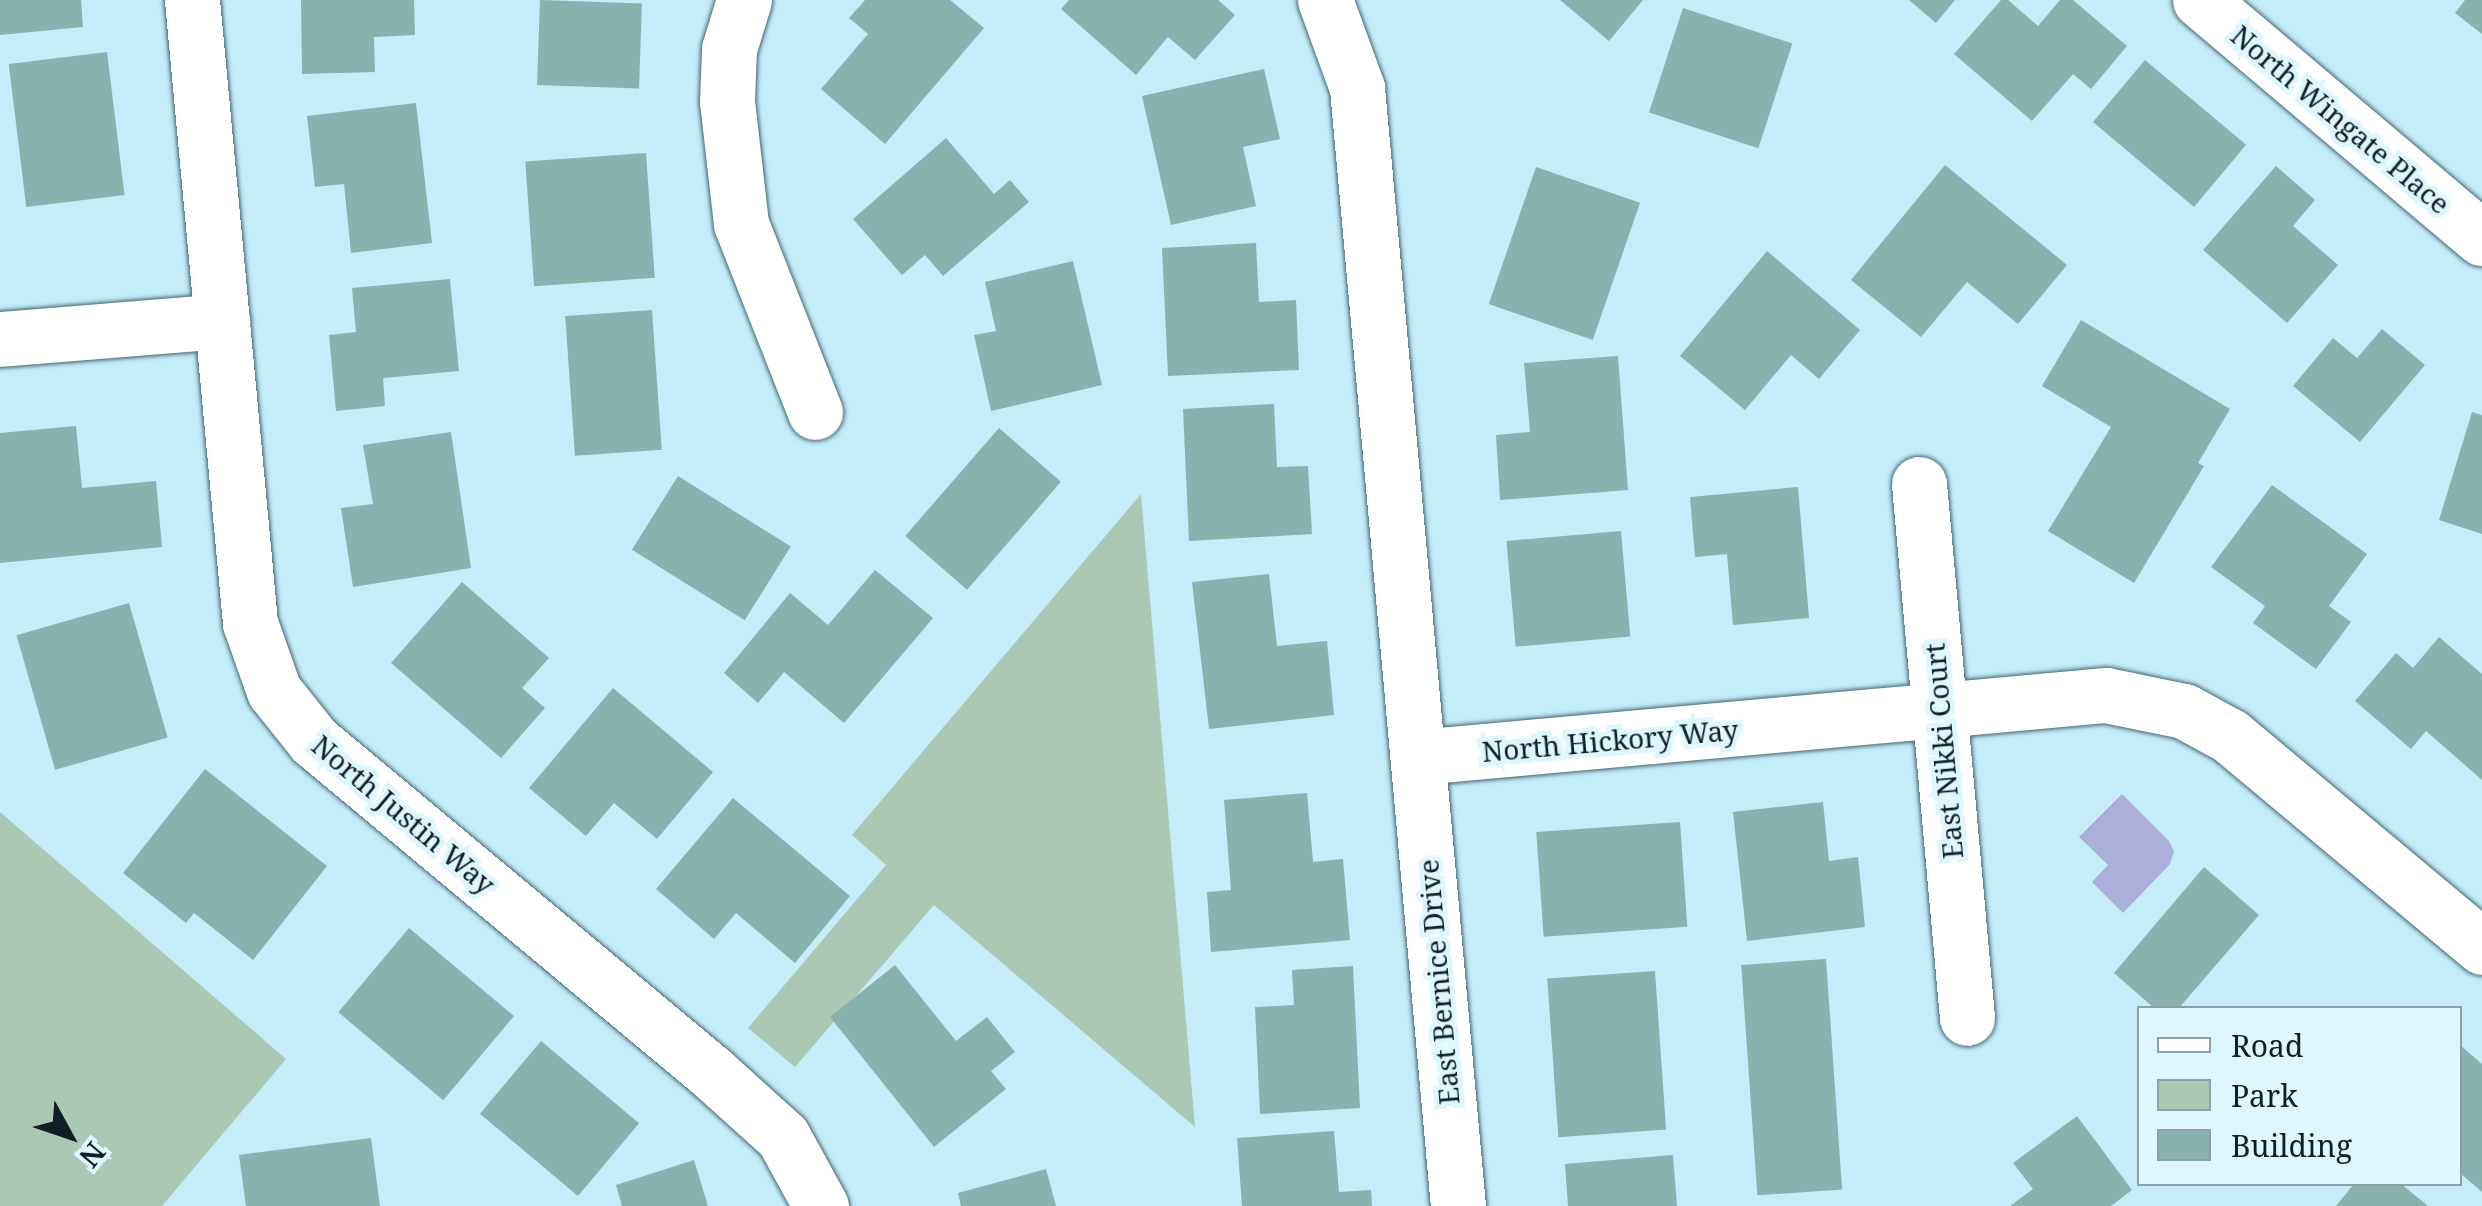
<!DOCTYPE html>
<style>
body{margin:0}
#map{position:relative;width:2482px;height:1206px;overflow:hidden;background:#c4ecf9;font-family:"Noto Serif",serif}
div>[style]{position:absolute}
.green>*{inset:0;background:#a9c9b5}
.water>*{inset:0;background:#abafda}
.building>*{inset:0;background:#88b2ae;transform-origin:0 0}
.roads{filter:drop-shadow(0 0 2px #426671) drop-shadow(0 0 2px #426671)}
.minor>*{height:55px;margin:-27.5px;padding:0 27.5px;transform-origin:27.5px;border-radius:27.5px;background:#fff}
span{translate:-50% -50%;white-space:nowrap;text-align:center;line-height:1.15;-webkit-text-stroke:10px #def6fe;paint-order:stroke}
.street-label{font-size:28px;color:#101f24}
.legend{position:absolute;left:2137px;top:1006px;width:325px;height:180px;box-sizing:border-box;background:#def6fe;border:2px solid #8ca0a7;margin:0;padding:12px 18px;list-style:none;font-size:30px;color:#101f24}
.legend li{display:flex;align-items:center;gap:20px;height:50px}
.legend b{width:50px;border:2px solid #8ca0a7}
.north{position:absolute;left:20px;top:1086px;width:100px;height:100px;-webkit-text-stroke:8px #def6fe;paint-order:stroke;rotate:130deg;font-size:28px;font-weight:700;line-height:40px;text-align:center;color:#101f24}
.north::after{content:'';display:block;margin:auto;width:35px;height:45px;background:#101f24;clip-path:polygon(50% 0,100% 100%,50% 72%,0 100%)}
</style>
<div id="map">
<div class="green">
<i style="clip-path:polygon(1141px 494px,1195px 1127px,934px 905px,795px 1067px,748px 1028px,886px 865px,852px 835px)"></i>
<i style="clip-path:polygon(0 812px,286px 1059px,162px 1206px,0 1206px)"></i>
</div>
<div class="water">
<i style="clip-path:polygon(2122px 794px,2169px 841px,2174px 852px,2170px 864px,2123px 913px,2092px 882px,2108px 865px,2079px 837px)"></i>
</div>
<div class="building">
<i style="clip-path:polygon(0 0,81px 0,83px 27px,0 35px)"></i>
<i style="clip-path:polygon(301px 0,414px 0,415px 35px,374px 37px,375px 72px,302px 74px)"></i>
<i style="left:540px;top:0;width:102px;height:85px;rotate:2deg"></i>
<i style="clip-path:polygon(865px 0,950px 0,984px 28px,885px 144px,821px 89px,868px 34px,849px 18px)"></i>
<i style="clip-path:polygon(1069px 0,1218px 0,1235px 15px,1195px 60px,1168px 37px,1136px 75px,1061px 9px)"></i>
<i style="clip-path:polygon(1560px 0,1643px 0,1609px 41px)"></i>
<i style="clip-path:polygon(1909px 0,1955px 0,1936px 23px)"></i>
<i style="clip-path:polygon(2001px 0,2008px 0,2038px 26px,2060px 0,2073px 0,2127px 46px,2091px 89px,2073px 74px,2032px 121px,1954px 54px)"></i>
<i style="clip-path:polygon(2465px 0,2482px 0,2482px 34px,2455px 13px)"></i>
<i style="left:1683px;top:8px;width:115px;height:110px;rotate:18deg"></i>
<i style="left:107px;top:52px;width:144px;height:99px;rotate:83deg"></i>
<i style="left:2145px;top:60px;width:132px;height:81px;rotate:40deg"></i>
<i style="clip-path:polygon(1264px 69px,1280px 139px,1243px 147px,1256px 206px,1171px 225px,1142px 96px)"></i>
<i style="clip-path:polygon(416px 103px,432px 243px,351px 253px,344px 184px,315px 187px,307px 116px)"></i>
<i style="clip-path:polygon(946px 138px,994px 194px,1010px 180px,1029px 202px,943px 276px,925px 255px,902px 275px,853px 219px)"></i>
<i style="left:646px;top:153px;width:125px;height:121px;rotate:86deg"></i>
<i style="clip-path:polygon(1945px 165px,2067px 265px,2018px 324px,1967px 282px,1921px 337px,1851px 280px)"></i>
<i style="clip-path:polygon(2276px 166px,2315px 200px,2293px 226px,2338px 265px,2287px 323px,2203px 250px)"></i>
<i style="left:1536px;top:167px;width:110px;height:145px;rotate:19deg"></i>
<i style="clip-path:polygon(1256px 243px,1259px 302px,1296px 300px,1299px 370px,1168px 376px,1162px 248px)"></i>
<i style="clip-path:polygon(1767px 251px,1860px 330px,1819px 379px,1791px 355px,1745px 410px,1680px 356px)"></i>
<i style="clip-path:polygon(1073px 261px,1102px 385px,991px 411px,974px 335px,996px 331px,985px 282px)"></i>
<i style="clip-path:polygon(450px 279px,459px 371px,383px 378px,385px 406px,336px 411px,329px 335px,356px 332px,352px 288px)"></i>
<i style="left:652px;top:310px;width:140px;height:87px;rotate:86deg"></i>
<i style="clip-path:polygon(2081px 320px,2230px 409px,2198px 463px,2204px 466px,2134px 583px,2048px 531px,2111px 427px,2042px 386px)"></i>
<i style="clip-path:polygon(2382px 329px,2425px 365px,2360px 442px,2293px 386px,2333px 338px,2357px 358px)"></i>
<i style="clip-path:polygon(1618px 356px,1628px 490px,1500px 500px,1496px 435px,1530px 432px,1524px 363px)"></i>
<i style="clip-path:polygon(1274px 404px,1277px 467px,1308px 466px,1312px 534px,1189px 541px,1183px 409px)"></i>
<i style="clip-path:polygon(2472px 412px,2482px 415px,2482px 534px,2439px 520px)"></i>
<i style="clip-path:polygon(76px 426px,82px 488px,156px 481px,162px 547px,0 563px,0 433px)"></i>
<i style="left:999px;top:428px;width:82px;height:143px;rotate:41deg"></i>
<i style="clip-path:polygon(451px 432px,471px 568px,353px 587px,341px 508px,373px 504px,363px 445px)"></i>
<i style="left:678px;top:476px;width:133px;height:87px;rotate:32deg"></i>
<i style="clip-path:polygon(2272px 485px,2367px 554px,2329px 606px,2351px 622px,2316px 669px,2253px 623px,2265px 606px,2211px 567px)"></i>
<i style="clip-path:polygon(1798px 487px,1809px 618px,1733px 625px,1727px 554px,1695px 557px,1690px 497px)"></i>
<i style="left:1621px;top:531px;width:106px;height:115px;rotate:85deg"></i>
<i style="clip-path:polygon(875px 570px,933px 618px,844px 723px,784px 672px,758px 703px,724px 673px,790px 593px,828px 625px)"></i>
<i style="clip-path:polygon(1269px 574px,1277px 646px,1327px 641px,1334px 715px,1209px 729px,1192px 582px)"></i>
<i style="clip-path:polygon(462px 582px,549px 658px,522px 688px,545px 708px,501px 758px,391px 663px)"></i>
<i style="left:129px;top:603px;width:140px;height:117px;rotate:74deg"></i>
<i style="clip-path:polygon(2439px 637px,2482px 674px,2482px 780px,2426px 731px,2411px 749px,2355px 701px,2396px 653px,2413px 668px)"></i>
<i style="clip-path:polygon(613px 688px,713px 772px,657px 839px,614px 803px,586px 836px,529px 788px)"></i>
<i style="clip-path:polygon(205px 769px,327px 866px,253px 960px,194px 913px,186px 923px,123px 873px)"></i>
<i style="clip-path:polygon(1307px 793px,1313px 862px,1343px 859px,1350px 940px,1211px 952px,1207px 892px,1231px 890px,1224px 800px)"></i>
<i style="clip-path:polygon(733px 798px,850px 896px,795px 963px,736px 913px,714px 939px,656px 889px)"></i>
<i style="clip-path:polygon(1823px 802px,1829px 861px,1858px 857px,1865px 927px,1747px 941px,1733px 812px)"></i>
<i style="left:1680px;top:822px;width:105px;height:144px;rotate:86deg"></i>
<i style="clip-path:polygon(2204px 867px,2259px 915px,2179px 1008px,2154px 1008px,2114px 973px)"></i>
<i style="left:409px;top:928px;width:137px;height:110px;rotate:40deg"></i>
<i style="left:1826px;top:959px;width:231px;height:85px;rotate:86deg"></i>
<i style="clip-path:polygon(895px 965px,956px 1041px,987px 1017px,1015px 1052px,991px 1071px,1006px 1089px,934px 1147px,830px 1017px)"></i>
<i style="clip-path:polygon(1353px 966px,1360px 1108px,1260px 1114px,1255px 1007px,1294px 1005px,1292px 970px)"></i>
<i style="left:1655px;top:971px;width:159px;height:108px;rotate:86deg"></i>
<i style="left:541px;top:1041px;width:128px;height:95px;rotate:40deg"></i>
<i style="clip-path:polygon(2460px 1045px,2482px 1064px,2482px 1192px,2460px 1173px)"></i>
<i style="clip-path:polygon(2077px 1116px,2132px 1190px,2111px 1206px,2010px 1206px,2033px 1189px,2013px 1163px)"></i>
<i style="clip-path:polygon(1334px 1131px,1339px 1192px,1371px 1190px,1372px 1206px,1242px 1206px,1237px 1138px)"></i>
<i style="clip-path:polygon(371px 1138px,380px 1206px,246px 1206px,239px 1155px)"></i>
<i style="clip-path:polygon(1673px 1155px,1677px 1206px,1568px 1206px,1565px 1164px)"></i>
<i style="clip-path:polygon(694px 1160px,708px 1206px,622px 1206px,616px 1185px)"></i>
<i style="clip-path:polygon(1046px 1169px,1056px 1206px,961px 1206px,958px 1193px)"></i>
<i style="clip-path:polygon(2354px 1184px,2401px 1184px,2428px 1206px,2336px 1206px)"></i>
</div>
<div class="roads">
<div class="minor">
<i style="left:192px;top:0;width:626px;rotate:84.68deg"></i>
<i style="left:250px;top:623px;width:72px;rotate:70.6deg"></i>
<i style="left:274px;top:691px;width:64px;rotate:51.3deg"></i>
<i style="left:314px;top:741px;width:515px;rotate:39.81deg"></i>
<i style="left:710px;top:1071px;width:98px;rotate:42.1deg"></i>
<i style="left:783px;top:1137px;width:79px;rotate:61.2deg"></i>
<i style="left:744px;top:0;width:51px;rotate:107deg"></i>
<i style="left:729px;top:49px;width:52px;rotate:92.2deg"></i>
<i style="left:727px;top:101px;width:124px;rotate:83.5deg"></i>
<i style="left:741px;top:224px;width:202px;rotate:68.5deg"></i>
<i style="left:1325px;top:0;width:94px;rotate:70deg"></i>
<i style="left:1357px;top:88px;width:1123px;rotate:84.84deg"></i>
<i style="left:2200px;top:0;width:369px;rotate:40.2deg"></i>
<i style="left:0;top:339px;width:223px;rotate:-4.6deg"></i>
<i style="left:1919px;top:484px;width:536px;rotate:84.86deg"></i>
<i style="left:1418px;top:757px;width:691px;rotate:-5.15deg"></i>
<i style="left:2106px;top:695px;width:80px;rotate:11.6deg"></i>
<i style="left:2184px;top:711px;width:52px;rotate:28.5deg"></i>
<i style="left:2230px;top:736px;width:329px;rotate:39.9deg"></i>
</div>
</div>
<div class="street-label">
<span style="left:2341px;top:119px;rotate:40deg">North Wingate Place</span>
<span style="left:1610px;top:740px;rotate:-5deg">North Hickory Way</span>
<span style="left:1943px;top:751px;rotate:-95deg">East Nikki Court</span>
<span style="left:404px;top:814px;rotate:40deg">North Justin Way</span>
<span style="left:1438px;top:982px;rotate:-95deg">East Bernice Drive</span>
</div>
<ul class="legend">
<li><b style="height:12px;background:#fff"></b>Road</li>
<li><b style="height:28px;background:#a9c9b5"></b>Park</li>
<li><b style="height:28px;background:#88b2ae"></b>Building</li>
</ul>
<div class="north">N</div>
</div>
